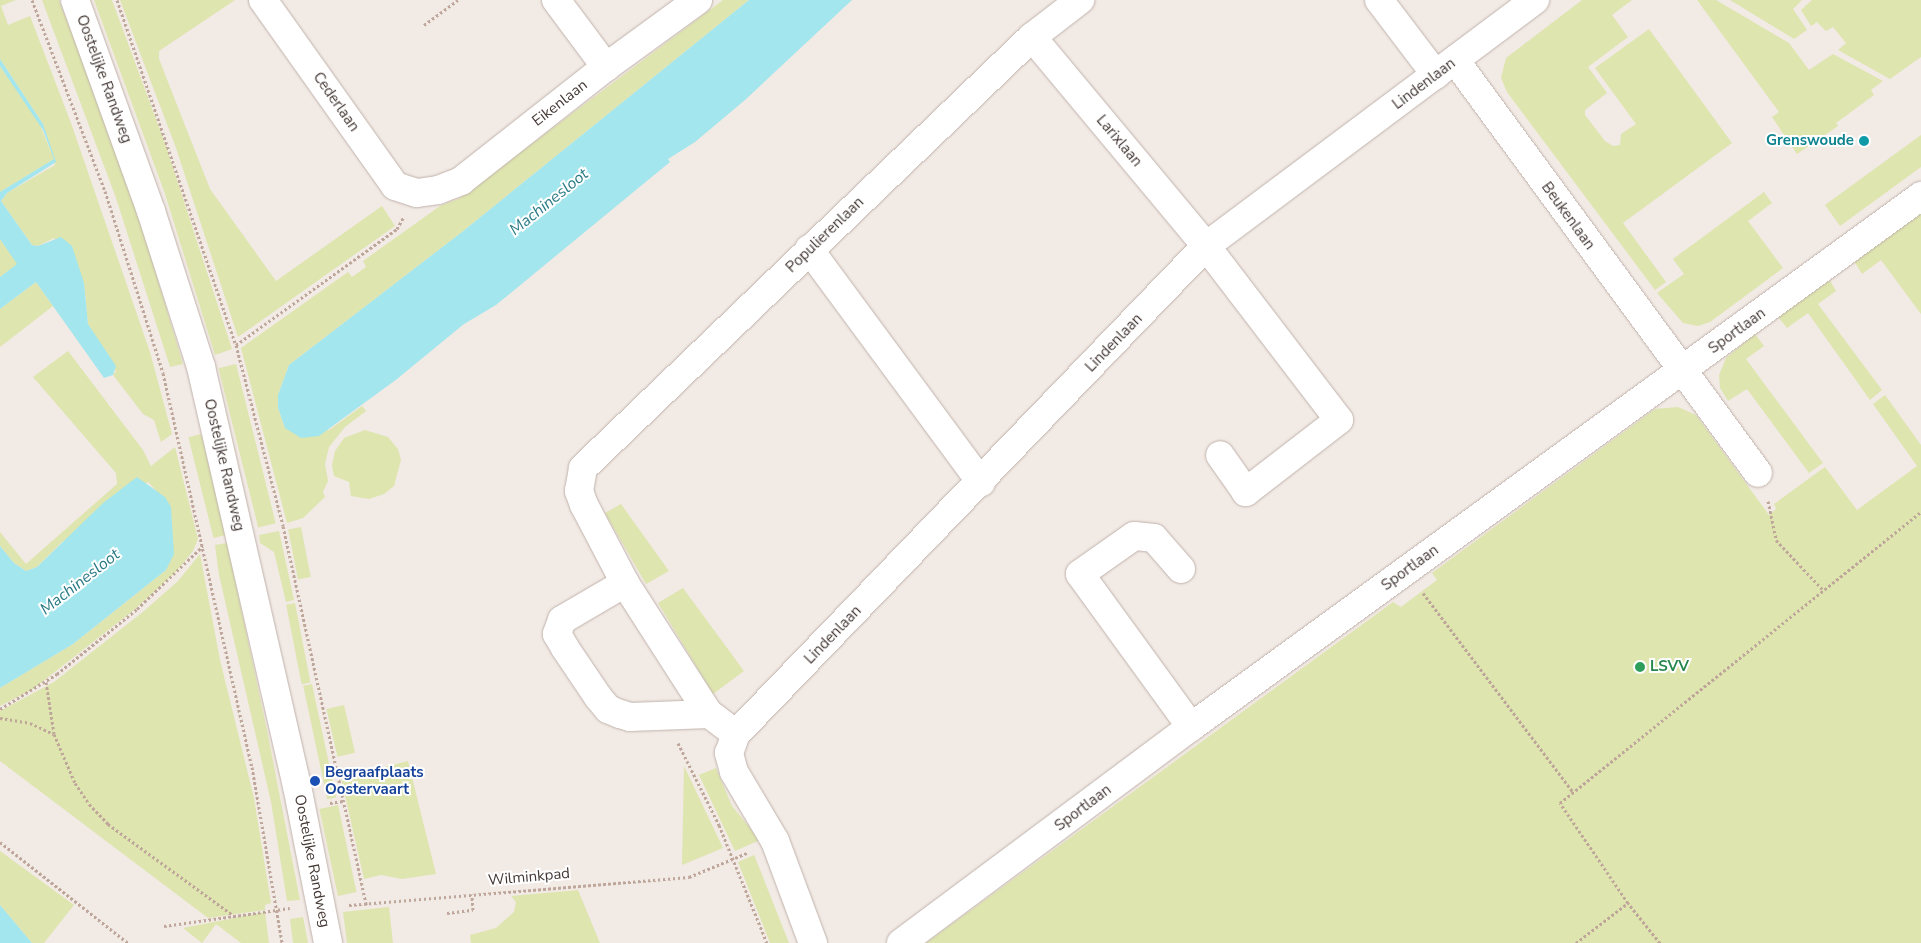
<!DOCTYPE html>
<style>
body{margin:0}
#map{position:relative;width:1921px;height:943px;overflow:hidden;background:#f2eae5;font-family:"Nunito Sans",sans-serif}
div>[style]{position:absolute}
.green>*{inset:0;background:#dee5af;transform-origin:0 0}
.water>*{inset:0;background:#a3e6ed}
.path>*{height:3px;margin-top:-1.5px;transform-origin:0;background:repeating-linear-gradient(90deg,#bea69a 0 2.5px,transparent 0 5px)}
.roads{filter:drop-shadow(0 0 1px #c0b2ab) drop-shadow(0 0 1px #c0b2ab)}
.minor>*{height:28px;margin:-14px;padding:0 14px;transform-origin:14px;border-radius:14px;background:#fff}
.dots>*{width:14px;height:14px;translate:-50% -50%;box-sizing:border-box;border:2px solid #fff;border-radius:50%}
span{translate:-50% -50%;white-space:nowrap;text-align:center;line-height:1.15;-webkit-text-stroke:4px #fff;paint-order:stroke}
.street-label{font-size:15px;color:#443935}
.culture-label{font-size:15px;color:#0d838f;font-weight:700}
.right{translate:-100% -50%;text-align:right}
.leisure-label{font-size:15px;color:#27864d;font-weight:700}
.left{translate:0 -50%;text-align:left}
.transit-label{font-size:15px;color:#164399;font-weight:700}
.water-label{font-size:16px;color:#2a7b85;font-style:italic}
</style>
<div id="map">
<div class="green">
<i style="clip-path:polygon(0 0,16px 0,1px 6px,8px 25px,30px 16px,71px 123px,150px 352px,172px 434px,161px 442px,154px 420px,143px 414px,113px 375px,116px 371px,88px 324px,84px 283px,54px 238px,38px 246px,32px 245px,1px 201px,7px 193px,55px 165px,43px 124px,0 59px)"></i>
<i style="clip-path:polygon(42px 0,59px 0,87px 72px,139px 217px,183px 364px,170px 367px,116px 198px)"></i>
<i style="clip-path:polygon(94px 0,112px 0,166px 146px,232px 349px,215px 355px,165px 194px)"></i>
<i style="clip-path:polygon(120px 0,235px 0,159px 51px,159px 59px,210px 189px,276px 281px,382px 206px,395px 226px,238px 337px,176px 148px)"></i>
<i style="clip-path:polygon(723px 0,749px 0,462px 232px,289px 365px,278px 395px,278px 408px,285px 428px,329px 430px,362px 406px,366px 411px,345px 427px,329px 447px,325px 464px,328px 481px,323px 492px,325px 497px,303px 518px,287px 523px,241px 348px,348px 272px,352px 277px,366px 267px,363px 261px,440px 206px,460px 198px)"></i>
<i style="clip-path:polygon(1582px 0,1632px 0,1612px 15px,1628px 37px,1588px 67px,1607px 93px,1585px 110px,1585px 115px,1605px 141px,1613px 146px,1620px 145px,1621px 134px,1636px 124px,1595px 68px,1649px 29px,1732px 143px,1623px 223px,1666px 282px,1655px 290px,1507px 92px,1501px 78px,1506px 58px)"></i>
<i style="clip-path:polygon(1697px 0,1716px 0,1789px 43px,1809px 70px,1833px 54px,1883px 81px,1871px 90px,1874px 95px,1836px 123px,1838px 126px,1797px 154px,1772px 117px,1779px 112px)"></i>
<i style="clip-path:polygon(1730px 0,1802px 0,1793px 9px,1807px 30px,1794px 39px)"></i>
<i style="clip-path:polygon(1812px 0,1921px 0,1921px 57px,1890px 79px,1838px 50px,1846px 43px,1833px 27px,1826px 31px,1817px 22px,1811px 26px,1801px 10px)"></i>
<i style="clip-path:polygon(0 66px,38px 120px,54px 159px,0 192px)"></i>
<i style="clip-path:polygon(1921px 135px,1921px 167px,1840px 226px,1825px 205px)"></i>
<i style="clip-path:polygon(1764px 192px,1772px 203px,1748px 221px,1783px 268px,1710px 322px,1698px 326px,1683px 323px,1657px 293px,1684px 274px,1673px 259px)"></i>
<i style="clip-path:polygon(1921px 212px,1921px 314px,1881px 260px,1862px 274px,1854px 261px)"></i>
<i style="clip-path:polygon(0 239px,18px 264px,0 277px)"></i>
<i style="clip-path:polygon(1829px 279px,1836px 291px,1818px 304px,1882px 390px,1870px 400px,1808px 313px,1787px 328px,1778px 317px)"></i>
<i style="clip-path:polygon(36px 282px,53px 306px,0 347px,0 309px)"></i>
<i style="clip-path:polygon(1755px 334px,1764px 346px,1746px 359px,1823px 463px,1809px 473px,1747px 389px,1728px 401px,1720px 388px,1719px 375px,1726px 358px)"></i>
<i style="clip-path:polygon(68px 351px,143px 450px,151px 466px,175px 447px,198px 539px,193px 551px,176px 572px,134px 610px,33px 689px,0 706px,0 688px,73px 644px,166px 570px,171px 507px,148px 482px,61px 543px,37px 567px,26px 571px,14px 563px,0 546px,0 532px,26px 564px,117px 484px,116px 473px,33px 377px)"></i>
<i style="left:236px;top:364px;width:164px;height:18px;rotate:76deg"></i>
<i style="clip-path:polygon(1885px 395px,1921px 445px,1921px 943px,926px 943px,1393px 602px,1401px 607px,1437px 580px,1432px 573px,1655px 409px,1678px 407px,1696px 415px,1769px 515px,1776px 509px,1774px 504px,1825px 467px,1857px 510px,1917px 466px,1873px 404px)"></i>
<i style="clip-path:polygon(365px 430px,388px 437px,398px 449px,401px 460px,394px 486px,384px 494px,369px 499px,351px 496px,349px 482px,334px 476px,332px 465px,335px 451px,344px 438px)"></i>
<i style="left:201px;top:434px;width:104px;height:13px;rotate:76deg"></i>
<i style="clip-path:polygon(621px 504px,669px 571px,646px 584px,605px 513px)"></i>
<i style="left:301px;top:527px;width:51px;height:13px;rotate:79deg"></i>
<i style="clip-path:polygon(279px 531px,294px 600px,286px 602px,274px 552px,260px 543px,259px 535px)"></i>
<i style="clip-path:polygon(227px 543px,267px 730px,300px 900px,287px 901px,271px 802px,219px 575px,215px 545px)"></i>
<i style="clip-path:polygon(200px 554px,220px 660px,254px 798px,271px 903px,265px 905px,265px 910px,208px 918px,0 761px,0 711px,54px 682px,144px 611px,178px 581px)"></i>
<i style="clip-path:polygon(683px 588px,744px 671px,713px 694px,658px 603px)"></i>
<i style="left:295px;top:603px;width:81px;height:9px;rotate:79deg"></i>
<i style="left:312px;top:684px;width:116px;height:9px;rotate:78deg"></i>
<i style="left:344px;top:705px;width:49px;height:18px;rotate:77deg"></i>
<i style="clip-path:polygon(408px 761px,436px 874px,402px 879px,381px 875px,364px 879px,341px 778px)"></i>
<i style="clip-path:polygon(684px 766px,723px 848px,682px 865px)"></i>
<i style="clip-path:polygon(716px 768px,732px 806px,760px 840px,735px 851px,699px 775px)"></i>
<i style="left:338px;top:805px;width:89px;height:19px;rotate:78deg"></i>
<i style="clip-path:polygon(0 851px,74px 905px,44px 943px,32px 943px,0 905px)"></i>
<i style="clip-path:polygon(754px 855px,755px 857px,789px 943px,770px 943px,738px 862px)"></i>
<i style="clip-path:polygon(578px 890px,600px 943px,471px 943px,470px 935px,496px 928px,514px 912px,516px 902px,511px 896px)"></i>
<i style="clip-path:polygon(389px 907px,393px 943px,347px 943px,343px 912px)"></i>
<i style="clip-path:polygon(265px 912px,269px 943px,241px 943px,216px 924px,202px 943px,183px 928px)"></i>
<i style="clip-path:polygon(303px 917px,308px 943px,293px 943px,290px 919px)"></i>
</div>
<div class="water">
<i style="clip-path:polygon(749px 0,852px 0,745px 100px,695px 142px,668px 159px,670px 162px,496px 305px,464px 324px,397px 379px,319px 436px,301px 438px,285px 428px,278px 408px,278px 395px,289px 365px,462px 232px)"></i>
<i style="clip-path:polygon(0 59px,43px 124px,56px 162px,7px 193px,1px 201px,32px 245px,38px 246px,61px 237px,72px 246px,84px 283px,88px 324px,116px 366px,113px 375px,104px 378px,36px 282px,0 309px,0 277px,17px 264px,0 239px,0 192px,54px 159px,43px 130px,0 66px)"></i>
<i style="clip-path:polygon(137px 477px,165px 497px,171px 507px,174px 554px,166px 570px,73px 644px,0 688px,0 546px,14px 563px,26px 571px,37px 567px,103px 503px)"></i>
<i style="clip-path:polygon(0 905px,32px 943px,0 943px)"></i>
</div>
<div class="path">
<i style="left:32px;top:0;width:204px;rotate:69.1deg"></i>
<i style="left:105px;top:191px;width:191px;rotate:72.3deg"></i>
<i style="left:163px;top:373px;width:404px;rotate:77.3deg"></i>
<i style="left:252px;top:767px;width:179px;rotate:80.3deg"></i>
<i style="left:117px;top:0;width:365px;rotate:71deg"></i>
<i style="left:236px;top:345px;width:187px;rotate:75.4deg"></i>
<i style="left:283px;top:526px;width:388px;rotate:77.6deg"></i>
<i style="left:424px;top:25px;width:42px;rotate:-36.3deg"></i>
<i style="left:236px;top:345px;width:198px;rotate:-35.8deg"></i>
<i style="left:397px;top:229px;width:13px;rotate:-61deg"></i>
<i style="left:1768px;top:501px;width:40px;rotate:78deg"></i>
<i style="left:1776px;top:540px;width:70px;rotate:46.7deg"></i>
<i style="left:1423px;top:593px;width:249px;rotate:53deg"></i>
<i style="left:46px;top:682px;width:52px;rotate:81.1deg"></i>
<i style="left:0;top:709px;width:67px;rotate:-31.6deg"></i>
<i style="left:57px;top:674px;width:103px;rotate:-39.1deg"></i>
<i style="left:137px;top:609px;width:91px;rotate:-43.7deg"></i>
<i style="left:0;top:718px;width:30px;rotate:9deg"></i>
<i style="left:30px;top:723px;width:26px;rotate:25deg"></i>
<i style="left:54px;top:734px;width:53px;rotate:66.8deg"></i>
<i style="left:75px;top:783px;width:25px;rotate:56deg"></i>
<i style="left:89px;top:804px;width:28px;rotate:46deg"></i>
<i style="left:108px;top:824px;width:156px;rotate:36.1deg"></i>
<i style="left:678px;top:743px;width:92px;rotate:63.4deg"></i>
<i style="left:719px;top:825px;width:127px;rotate:67.9deg"></i>
<i style="left:330px;top:803px;width:13px;rotate:-9deg"></i>
<i style="left:0;top:842px;width:163px;rotate:38.3deg"></i>
<i style="left:349px;top:905px;width:341px;rotate:-4.7deg"></i>
<i style="left:689px;top:877px;width:63px;rotate:-22.5deg"></i>
<i style="left:447px;top:913px;width:26px;rotate:-7deg"></i>
<i style="left:473px;top:910px;width:16px;rotate:-94deg"></i>
<i style="left:164px;top:926px;width:127px;rotate:-8.1deg"></i>
<i style="left:1576px;top:943px;width:66px;rotate:-37.6deg"></i>
<i style="left:1660px;top:943px;width:51px;rotate:-128.7deg"></i>
<i style="left:1628px;top:903px;width:121px;rotate:-124.2deg"></i>
<i style="left:1560px;top:803px;width:464px;rotate:-38.9deg"></i>
</div>
<div class="roads">
<div class="minor">
<i style="left:75px;top:0;width:224px;rotate:70.2deg"></i>
<i style="left:151px;top:211px;width:164px;rotate:72.2deg"></i>
<i style="left:201px;top:367px;width:430px;rotate:77.1deg"></i>
<i style="left:297px;top:786px;width:160px;rotate:78.8deg"></i>
<i style="left:263px;top:0;width:228px;rotate:54.6deg"></i>
<i style="left:395px;top:186px;width:23px;rotate:18deg"></i>
<i style="left:417px;top:193px;width:21px;rotate:-8deg"></i>
<i style="left:438px;top:190px;width:25px;rotate:-21deg"></i>
<i style="left:461px;top:181px;width:184px;rotate:-38.2deg"></i>
<i style="left:606px;top:67px;width:114px;rotate:-36.1deg"></i>
<i style="left:556px;top:0;width:84px;rotate:53.3deg"></i>
<i style="left:1379px;top:0;width:94px;rotate:52.8deg"></i>
<i style="left:1032px;top:37px;width:272px;rotate:50.2deg"></i>
<i style="left:1206px;top:246px;width:219px;rotate:52.6deg"></i>
<i style="left:1339px;top:420px;width:118px;rotate:142.3deg"></i>
<i style="left:1246px;top:492px;width:45px;rotate:-125.1deg"></i>
<i style="left:1455px;top:60px;width:512px;rotate:53.73deg"></i>
<i style="left:809px;top:249px;width:290px;rotate:53.6deg"></i>
<i style="left:1181px;top:569px;width:41px;rotate:-131.1deg"></i>
<i style="left:1154px;top:538px;width:20px;rotate:-174deg"></i>
<i style="left:1134px;top:536px;width:66px;rotate:144.9deg"></i>
<i style="left:1080px;top:574px;width:189px;rotate:54deg"></i>
<i style="left:625px;top:583px;width:73px;rotate:149.6deg"></i>
<i style="left:562px;top:620px;width:15px;rotate:110deg"></i>
<i style="left:557px;top:634px;width:16px;rotate:60deg"></i>
<i style="left:565px;top:648px;width:59px;rotate:56deg"></i>
<i style="left:598px;top:697px;width:16px;rotate:50deg"></i>
<i style="left:608px;top:709px;width:13px;rotate:23deg"></i>
<i style="left:620px;top:714px;width:10px;rotate:17deg"></i>
<i style="left:630px;top:717px;width:79px;rotate:-2.2deg"></i>
<i style="left:736px;top:734px;width:34px;rotate:-143deg"></i>
<i style="left:709px;top:714px;width:156px;rotate:-122.7deg"></i>
<i style="left:625px;top:583px;width:88px;rotate:-117.7deg"></i>
<i style="left:584px;top:505px;width:15px;rotate:-110deg"></i>
<i style="left:579px;top:491px;width:23px;rotate:-80deg"></i>
<i style="left:583px;top:468px;width:622px;rotate:-43.83deg"></i>
<i style="left:1032px;top:37px;width:61px;rotate:-37.6deg"></i>
<i style="left:813px;top:943px;width:109px;rotate:-110.4deg"></i>
<i style="left:775px;top:841px;width:80px;rotate:-120.7deg"></i>
<i style="left:734px;top:772px;width:20px;rotate:-105deg"></i>
<i style="left:729px;top:753px;width:20px;rotate:-70deg"></i>
<i style="left:736px;top:734px;width:678px;rotate:-46.08deg"></i>
<i style="left:1206px;top:246px;width:411px;rotate:-36.8deg"></i>
<i style="left:901px;top:943px;width:362px;rotate:-36.7deg"></i>
<i style="left:1191px;top:727px;width:903px;rotate:-36.03deg"></i>
</div>
</div>
<div class="dots">
<i style="left:1864px;top:141px;background:#0f9aa8"></i>
<i style="left:1640px;top:667px;background:#2e9e5b"></i>
<i style="left:315px;top:781px;background:#1a4fb4"></i>
</div>
<div class="street-label">
<span style="left:104px;top:79px;rotate:70deg">Oostelijke Randweg</span>
<span style="left:1424px;top:84px;rotate:-37deg">Lindenlaan</span>
<span style="left:336px;top:102px;rotate:55deg">Cederlaan</span>
<span style="left:560px;top:103px;rotate:-38deg">Eikenlaan</span>
<span style="left:1119px;top:141px;rotate:50deg">Larixlaan</span>
<span style="left:1568px;top:216px;rotate:54deg">Beukenlaan</span>
<span style="left:825px;top:235px;rotate:-44deg">Populierenlaan</span>
<span style="left:1737px;top:331px;rotate:-36deg">Sportlaan</span>
<span style="left:1114px;top:343px;rotate:-46deg">Lindenlaan</span>
<span style="left:224px;top:465px;rotate:77deg">Oostelijke Randweg</span>
<span style="left:1410px;top:568px;rotate:-36deg">Sportlaan</span>
<span style="left:833px;top:635px;rotate:-46deg">Lindenlaan</span>
<span style="left:1083px;top:808px;rotate:-37deg">Sportlaan</span>
<span style="left:312px;top:861px;rotate:79deg">Oostelijke Randweg</span>
<span style="left:529px;top:877px;rotate:-5deg">Wilminkpad</span>
</div>
<div class="culture-label">
<span class="right" style="left:1854px;top:141px">Grenswoude</span>
</div>
<div class="leisure-label">
<span class="left" style="left:1650px;top:667px">LSVV</span>
</div>
<div class="transit-label">
<span class="left" style="left:325px;top:781px">Begraafplaats<br>Oostervaart</span>
</div>
<div class="water-label">
<span style="left:549px;top:202px;rotate:-39deg">Machinesloot</span>
<span style="left:80px;top:582px;rotate:-38deg">Machinesloot</span>
</div>
</div>
